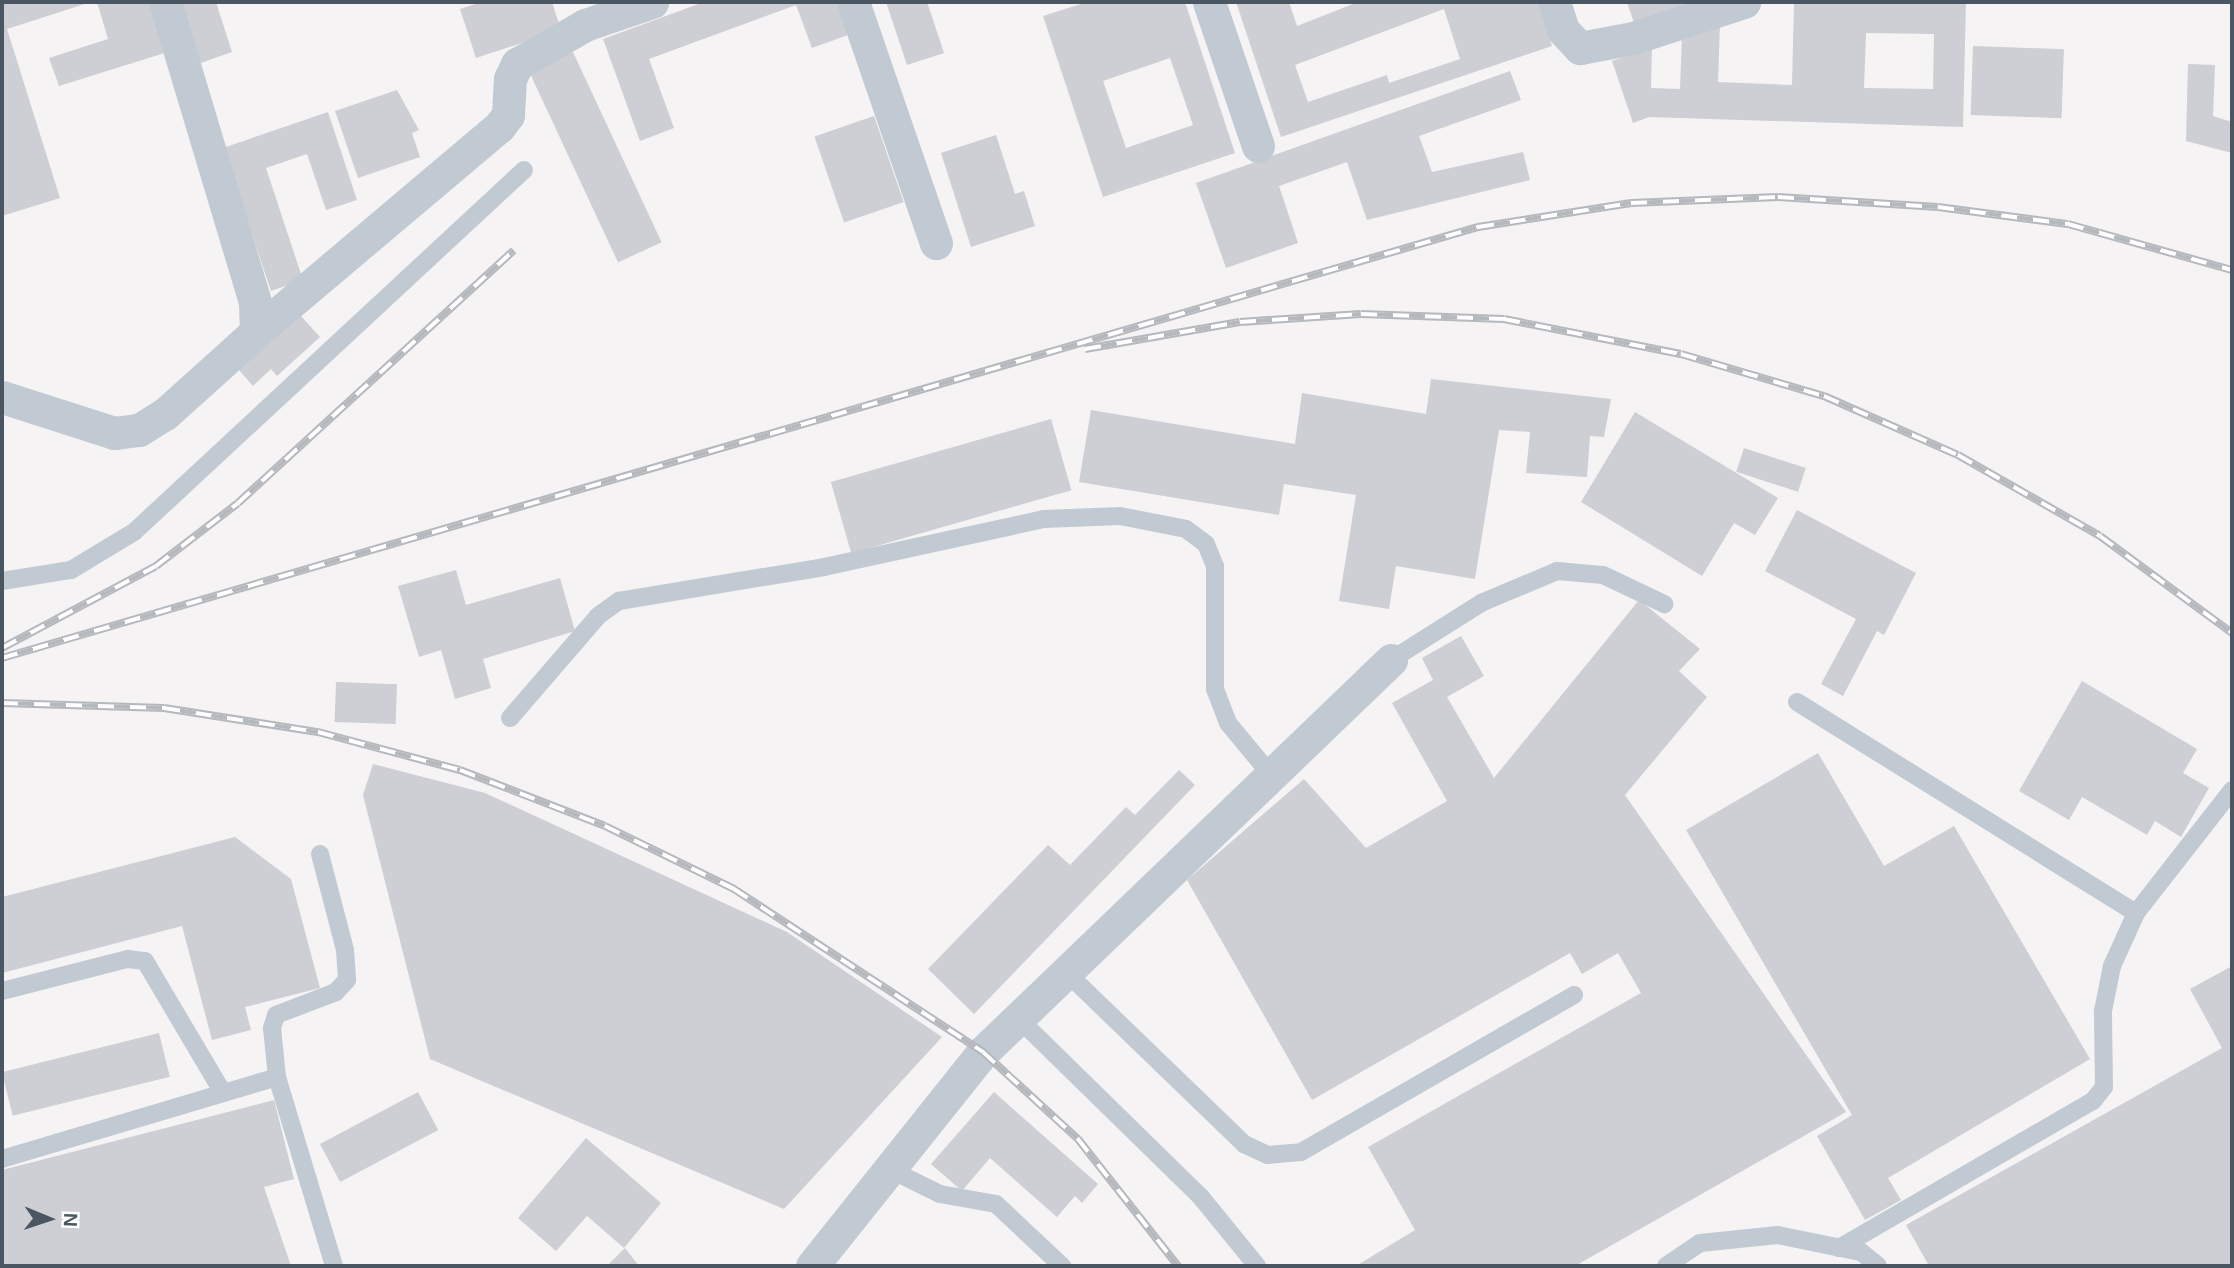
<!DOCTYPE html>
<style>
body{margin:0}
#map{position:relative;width:2234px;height:1268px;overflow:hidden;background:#f5f3f3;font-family:Helvetica,sans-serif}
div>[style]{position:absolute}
.building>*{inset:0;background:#cdcfd5;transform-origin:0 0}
.service>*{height:18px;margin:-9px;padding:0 9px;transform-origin:9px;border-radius:9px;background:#c1cad2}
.minor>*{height:33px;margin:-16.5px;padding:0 16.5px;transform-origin:16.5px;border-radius:16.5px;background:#c1cad2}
.rail>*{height:8px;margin-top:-4px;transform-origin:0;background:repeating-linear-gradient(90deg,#fff 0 16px,#b5b8bd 0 32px);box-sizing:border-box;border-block:2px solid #b5b8bd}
span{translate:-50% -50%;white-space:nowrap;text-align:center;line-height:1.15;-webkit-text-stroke:7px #fff;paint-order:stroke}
.frame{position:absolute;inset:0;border:4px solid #4a5661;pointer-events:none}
.north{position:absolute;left:14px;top:1184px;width:70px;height:70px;-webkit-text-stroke:5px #fff;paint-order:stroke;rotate:92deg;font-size:19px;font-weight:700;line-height:28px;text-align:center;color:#4a5661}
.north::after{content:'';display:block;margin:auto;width:24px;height:32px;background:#4a5661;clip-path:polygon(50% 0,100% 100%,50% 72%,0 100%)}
</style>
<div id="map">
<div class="building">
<i style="clip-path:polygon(2px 2px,91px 2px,7px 29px,60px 198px,2px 216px)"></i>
<i style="clip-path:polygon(97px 2px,155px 2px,171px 51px,59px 86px,49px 58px,108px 39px)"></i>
<i style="clip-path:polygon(178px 2px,216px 2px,232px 52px,198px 64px)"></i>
<i style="clip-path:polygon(482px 2px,552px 2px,561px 30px,476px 58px,460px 9px)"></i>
<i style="clip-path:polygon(704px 2px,836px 2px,848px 35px,812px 48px,796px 5px,649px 59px,674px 128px,640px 141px,603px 39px)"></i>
<i style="clip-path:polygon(886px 2px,927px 2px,944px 53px,907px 65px)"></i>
<i style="clip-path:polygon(evenodd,1087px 2px,1185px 2px,1235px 153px,1103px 197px,1043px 16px,1087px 2px,1170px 58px,1193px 125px,1126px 148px,1103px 81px,1170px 58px)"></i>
<i style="clip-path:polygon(evenodd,1236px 2px,1289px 2px,1297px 26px,1358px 2px,1537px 2px,1552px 46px,1281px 137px,1236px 2px,1444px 9px,1460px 59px,1389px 83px,1387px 75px,1308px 102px,1295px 65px,1444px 9px)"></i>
<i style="clip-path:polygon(1627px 2px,1709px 2px,1635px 26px)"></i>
<i style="clip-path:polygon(evenodd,1966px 2px,1963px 127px,1649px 117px,1633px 123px,1612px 61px,1652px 47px,1651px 88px,1680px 89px,1682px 36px,1720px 24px,1718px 82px,1792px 85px,1794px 3px,1966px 2px,1866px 33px,1934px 34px,1933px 89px,1864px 88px,1866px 33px)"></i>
<i style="left:1973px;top:46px;width:91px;height:69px;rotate:2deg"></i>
<i style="left:572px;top:50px;width:212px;height:48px;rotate:65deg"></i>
<i style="clip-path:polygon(2188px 64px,2215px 65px,2213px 116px,2232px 122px,2232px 153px,2186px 141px)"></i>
<i style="clip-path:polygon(1510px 71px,1521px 100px,1419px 136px,1432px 172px,1523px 152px,1530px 180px,1367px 220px,1347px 162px,1279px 186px,1298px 243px,1226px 268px,1196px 183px)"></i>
<i style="clip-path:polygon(397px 90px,419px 130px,412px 133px,420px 157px,358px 178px,335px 111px)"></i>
<i style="clip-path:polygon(328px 112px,357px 200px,326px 210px,307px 154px,266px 168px,303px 280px,271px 291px,223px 148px)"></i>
<i style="left:874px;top:116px;width:91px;height:63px;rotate:71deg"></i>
<i style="clip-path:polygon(996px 135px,1015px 194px,1024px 191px,1035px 226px,971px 247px,941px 153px)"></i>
<i style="clip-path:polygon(300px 315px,320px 337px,277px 376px,271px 369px,253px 386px,239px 370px)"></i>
<i style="clip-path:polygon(1431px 379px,1611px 399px,1604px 437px,1590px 436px,1587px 477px,1526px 473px,1530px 432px,1499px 430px,1475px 579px,1396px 566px,1389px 609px,1339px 601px,1356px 495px,1284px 484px,1279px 515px,1079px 482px,1091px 410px,1295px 444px,1302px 393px,1426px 414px)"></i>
<i style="clip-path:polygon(1635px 412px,1778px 498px,1755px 535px,1734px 523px,1702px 576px,1581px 502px)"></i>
<i style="left:1051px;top:419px;width:74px;height:229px;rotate:74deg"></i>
<i style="left:1744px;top:448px;width:65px;height:25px;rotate:18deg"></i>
<i style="clip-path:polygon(1797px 510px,1916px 573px,1884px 635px,1877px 631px,1843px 696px,1821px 684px,1856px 619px,1765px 571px)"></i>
<i style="clip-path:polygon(456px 570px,466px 605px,560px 578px,575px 631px,483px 659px,491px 688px,455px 699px,441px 650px,419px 657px,398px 586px)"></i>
<i style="clip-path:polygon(1639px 600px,1700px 649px,1679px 671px,1707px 697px,1625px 795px,1846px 1112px,1575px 1266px,1356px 1266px,1415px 1230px,1368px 1147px,1641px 993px,1618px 953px,1582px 974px,1570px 953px,1312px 1100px,1187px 880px,1304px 779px,1366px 848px,1447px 801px,1392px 703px,1433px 680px,1422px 658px,1461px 636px,1484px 676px,1447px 697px,1494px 778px)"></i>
<i style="clip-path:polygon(2082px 681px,2197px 749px,2183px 773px,2209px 788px,2181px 837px,2155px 821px,2147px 835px,2082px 797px,2069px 820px,2019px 791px)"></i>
<i style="left:336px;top:682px;width:61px;height:40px;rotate:2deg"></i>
<i style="clip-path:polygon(1818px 753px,1884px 866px,1954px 826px,2090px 1059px,1888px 1178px,1901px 1200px,1865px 1220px,1817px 1136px,1852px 1115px,1686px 830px)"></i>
<i style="clip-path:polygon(373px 764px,485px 793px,787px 932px,942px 1037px,784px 1209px,430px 1059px,363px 795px)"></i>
<i style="clip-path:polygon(1179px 770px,1195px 785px,974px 1014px,928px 969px,1048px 845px,1070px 865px,1126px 807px,1135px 815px)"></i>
<i style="clip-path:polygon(235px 837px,291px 879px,320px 988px,245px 1007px,251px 1030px,212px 1040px,182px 926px,2px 973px,2px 897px)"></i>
<i style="clip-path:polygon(2232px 966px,2232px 1266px,1929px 1266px,1906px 1225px,2222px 1048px,2190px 989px)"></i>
<i style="left:159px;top:1033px;width:45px;height:162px;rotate:76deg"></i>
<i style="left:418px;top:1092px;width:43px;height:111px;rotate:62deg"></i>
<i style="clip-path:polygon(994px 1092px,1098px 1184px,1082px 1203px,1075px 1196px,1057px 1217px,990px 1158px,962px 1191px,931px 1164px)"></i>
<i style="clip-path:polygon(274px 1100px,294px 1179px,264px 1187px,291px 1266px,2px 1266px,2px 1170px)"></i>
<i style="clip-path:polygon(586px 1138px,661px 1203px,624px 1248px,587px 1216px,556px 1251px,518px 1218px)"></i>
<i style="clip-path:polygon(625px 1248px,639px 1266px,607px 1266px)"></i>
</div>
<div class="service">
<i style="left:2px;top:581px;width:70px;rotate:-9.1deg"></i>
<i style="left:71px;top:570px;width:74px;rotate:-31.1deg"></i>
<i style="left:134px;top:532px;width:532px;rotate:-42.87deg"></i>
<i style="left:1391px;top:660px;width:107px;rotate:-32.3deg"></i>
<i style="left:1481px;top:603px;width:82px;rotate:-22.8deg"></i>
<i style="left:1557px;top:571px;width:46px;rotate:5deg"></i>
<i style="left:1603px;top:575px;width:68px;rotate:25.4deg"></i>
<i style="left:1797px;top:702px;width:399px;rotate:31.9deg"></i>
<i style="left:510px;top:718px;width:135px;rotate:-49.2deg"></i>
<i style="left:598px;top:616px;width:26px;rotate:-36deg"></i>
<i style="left:619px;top:601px;width:208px;rotate:-9.4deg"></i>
<i style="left:824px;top:567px;width:225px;rotate:-12.3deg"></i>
<i style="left:1044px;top:519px;width:76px;rotate:-2.3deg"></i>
<i style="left:1120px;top:516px;width:67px;rotate:11.1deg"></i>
<i style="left:1186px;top:529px;width:25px;rotate:37deg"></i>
<i style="left:1206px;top:544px;width:24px;rotate:68deg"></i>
<i style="left:1215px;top:566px;width:123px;rotate:90deg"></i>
<i style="left:1215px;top:689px;width:36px;rotate:69deg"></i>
<i style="left:1228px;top:723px;width:67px;rotate:50.4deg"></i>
<i style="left:320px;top:854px;width:99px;rotate:75.4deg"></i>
<i style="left:345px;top:950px;width:30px;rotate:86deg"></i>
<i style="left:347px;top:980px;width:16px;rotate:133deg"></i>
<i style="left:336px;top:992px;width:64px;rotate:159deg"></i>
<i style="left:276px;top:1015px;width:14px;rotate:107deg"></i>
<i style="left:272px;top:1028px;width:49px;rotate:84.2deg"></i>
<i style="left:277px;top:1077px;width:197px;rotate:73.2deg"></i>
<i style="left:1066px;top:972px;width:248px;rotate:44deg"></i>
<i style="left:1244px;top:1144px;width:26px;rotate:25deg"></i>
<i style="left:1268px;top:1155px;width:33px;rotate:-5deg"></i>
<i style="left:1301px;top:1152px;width:315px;rotate:-29.9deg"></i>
<i style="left:2px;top:991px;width:130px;rotate:-14.3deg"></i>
<i style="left:128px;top:959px;width:17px;rotate:7deg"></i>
<i style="left:145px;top:961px;width:153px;rotate:59.4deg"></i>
<i style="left:1018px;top:1018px;width:255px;rotate:44.4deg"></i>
<i style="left:1200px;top:1196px;width:90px;rotate:50.8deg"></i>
<i style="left:2px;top:1159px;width:287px;rotate:-16.6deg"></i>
<i style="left:889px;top:1169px;width:57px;rotate:26.1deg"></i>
<i style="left:940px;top:1194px;width:57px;rotate:10.1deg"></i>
<i style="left:996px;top:1204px;width:91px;rotate:43.2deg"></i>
<i style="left:1839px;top:1248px;width:293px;rotate:-30.1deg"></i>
<i style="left:2093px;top:1101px;width:18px;rotate:-52deg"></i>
<i style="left:2104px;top:1087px;width:76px;rotate:-90.8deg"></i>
<i style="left:2103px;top:1011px;width:46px;rotate:-78.7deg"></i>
<i style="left:2112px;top:966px;width:58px;rotate:-65.6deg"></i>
<i style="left:2136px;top:913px;width:156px;rotate:-52deg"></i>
<i style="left:1666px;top:1266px;width:41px;rotate:-34.1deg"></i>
<i style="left:1700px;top:1243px;width:78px;rotate:-5.9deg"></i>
<i style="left:1778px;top:1235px;width:85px;rotate:11.6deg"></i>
<i style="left:1861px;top:1252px;width:22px;rotate:39deg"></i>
</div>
<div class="minor">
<i style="left:853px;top:2px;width:255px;rotate:71deg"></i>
<i style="left:1209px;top:2px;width:152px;rotate:71.2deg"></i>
<i style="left:1554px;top:2px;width:29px;rotate:72deg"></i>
<i style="left:1563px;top:30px;width:25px;rotate:47deg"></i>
<i style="left:1580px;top:48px;width:54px;rotate:-10.7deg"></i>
<i style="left:1633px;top:38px;width:117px;rotate:-18deg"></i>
<i style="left:256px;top:332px;width:318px;rotate:-40.2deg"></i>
<i style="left:499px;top:127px;width:15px;rotate:-53deg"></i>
<i style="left:508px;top:115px;width:36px;rotate:-87deg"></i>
<i style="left:510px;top:79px;width:17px;rotate:-65deg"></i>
<i style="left:517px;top:64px;width:78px;rotate:-29.8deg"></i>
<i style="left:585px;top:25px;width:71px;rotate:-18.9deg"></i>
<i style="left:2px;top:397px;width:118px;rotate:17.8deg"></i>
<i style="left:114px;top:433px;width:25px;rotate:-7deg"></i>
<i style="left:139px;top:430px;width:31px;rotate:-32deg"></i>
<i style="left:165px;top:414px;width:122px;rotate:-42deg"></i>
<i style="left:256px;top:332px;width:30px;rotate:-92deg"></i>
<i style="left:255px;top:302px;width:313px;rotate:-106.7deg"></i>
<i style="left:812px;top:1266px;width:274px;rotate:-51.4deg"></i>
<i style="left:983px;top:1052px;width:566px;rotate:-43.85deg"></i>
</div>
<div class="rail">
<i style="left:1085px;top:349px;width:157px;rotate:-9.9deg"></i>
<i style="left:1240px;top:322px;width:121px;rotate:-3.8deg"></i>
<i style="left:1361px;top:314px;width:143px;rotate:2deg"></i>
<i style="left:1504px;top:319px;width:180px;rotate:11.2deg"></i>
<i style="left:1681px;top:354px;width:149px;rotate:16.4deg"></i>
<i style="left:1824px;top:396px;width:146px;rotate:23.8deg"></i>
<i style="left:1958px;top:455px;width:163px;rotate:29.7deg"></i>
<i style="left:2100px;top:536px;width:164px;rotate:36.3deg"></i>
<i style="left:2px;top:648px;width:174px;rotate:-28deg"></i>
<i style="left:156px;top:566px;width:103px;rotate:-37.5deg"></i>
<i style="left:238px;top:503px;width:374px;rotate:-42.5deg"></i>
<i style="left:2px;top:658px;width:1538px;rotate:-16.28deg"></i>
<i style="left:1478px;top:227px;width:155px;rotate:-8.9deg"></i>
<i style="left:1631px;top:203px;width:147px;rotate:-2.3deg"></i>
<i style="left:1778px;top:197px;width:160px;rotate:3.6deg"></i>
<i style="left:1938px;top:207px;width:131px;rotate:7.5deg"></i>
<i style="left:2068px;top:224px;width:170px;rotate:15.7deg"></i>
<i style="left:2px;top:703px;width:162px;rotate:1.8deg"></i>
<i style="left:164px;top:708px;width:156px;rotate:8.9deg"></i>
<i style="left:318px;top:732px;width:147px;rotate:15deg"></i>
<i style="left:460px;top:770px;width:155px;rotate:21.1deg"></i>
<i style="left:605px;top:826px;width:144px;rotate:26deg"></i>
<i style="left:734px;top:889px;width:298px;rotate:33.2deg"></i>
<i style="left:983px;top:1052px;width:129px;rotate:42.5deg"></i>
<i style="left:1078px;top:1139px;width:162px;rotate:51.8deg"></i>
</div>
<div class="frame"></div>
<div class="north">N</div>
</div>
